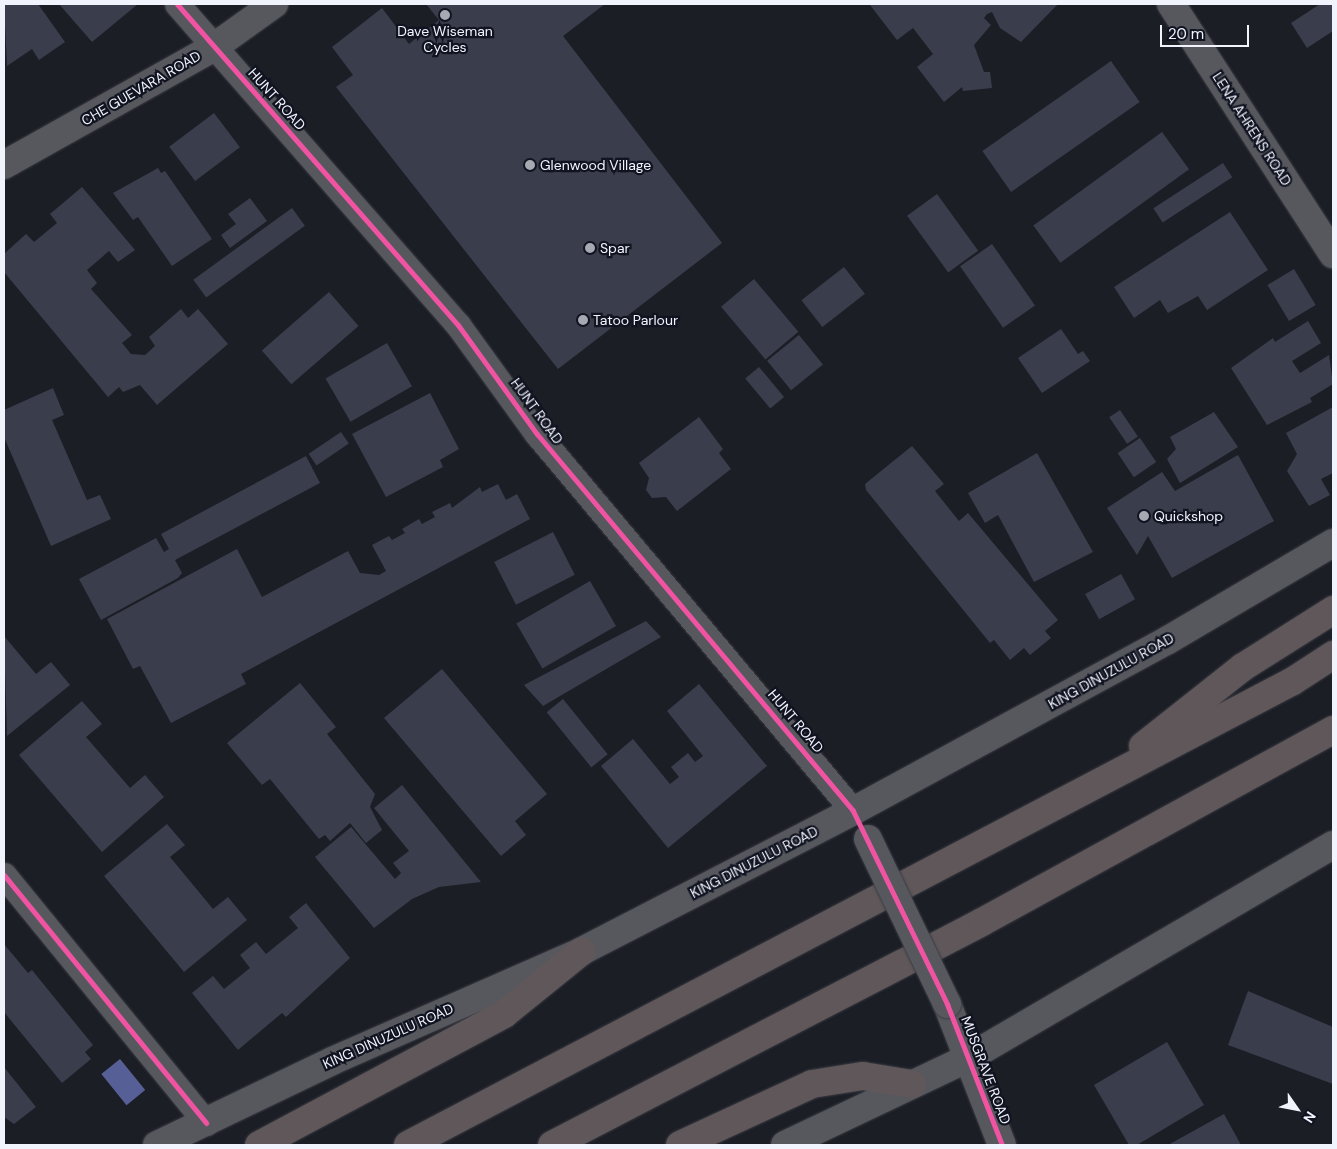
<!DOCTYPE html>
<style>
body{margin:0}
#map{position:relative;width:1337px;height:1149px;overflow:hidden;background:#1c1e26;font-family:"DM Sans",sans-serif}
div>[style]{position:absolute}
.water>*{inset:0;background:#576096;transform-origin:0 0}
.building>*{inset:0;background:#3a3d4b;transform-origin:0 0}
.roads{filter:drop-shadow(0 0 1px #3a3b42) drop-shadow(0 0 1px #3a3b42)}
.minor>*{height:25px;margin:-12.5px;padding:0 12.5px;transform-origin:12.5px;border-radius:12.5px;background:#56585e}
.tertiary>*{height:28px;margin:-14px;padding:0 14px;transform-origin:14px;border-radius:14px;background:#56585e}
.secondary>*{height:28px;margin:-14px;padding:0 14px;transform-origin:14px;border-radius:14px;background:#56585e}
.motorway>*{height:28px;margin:-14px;padding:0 14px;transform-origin:14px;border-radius:14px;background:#5f5759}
.bridges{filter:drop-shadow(0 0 1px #3a3b42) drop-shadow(0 0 1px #3a3b42)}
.tertiary-bridge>*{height:28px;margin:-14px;padding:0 14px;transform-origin:14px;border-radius:14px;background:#56585e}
.cycleway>*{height:5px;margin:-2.5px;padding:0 2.5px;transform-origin:2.5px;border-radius:2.5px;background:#f153a3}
.dots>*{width:14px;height:14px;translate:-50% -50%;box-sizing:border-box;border:2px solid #101320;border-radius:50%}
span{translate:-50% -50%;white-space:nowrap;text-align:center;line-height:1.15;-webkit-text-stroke:4.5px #101320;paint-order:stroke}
.poi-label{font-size:14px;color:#f1f3fd}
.left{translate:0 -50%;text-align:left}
.street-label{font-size:14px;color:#f1f3fd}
.frame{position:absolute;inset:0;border:5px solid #f1f3fd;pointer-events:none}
.north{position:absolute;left:1272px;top:1084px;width:50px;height:50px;-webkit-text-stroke:4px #101320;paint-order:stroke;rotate:123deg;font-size:14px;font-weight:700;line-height:20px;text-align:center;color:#f1f3fd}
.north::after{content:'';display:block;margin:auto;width:18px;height:22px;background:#f1f3fd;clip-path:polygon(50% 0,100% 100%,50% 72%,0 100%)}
.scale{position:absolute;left:1160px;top:25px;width:89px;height:22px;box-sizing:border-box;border:2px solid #f1f3fd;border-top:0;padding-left:6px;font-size:15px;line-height:18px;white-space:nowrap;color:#f1f3fd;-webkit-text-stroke:4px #101320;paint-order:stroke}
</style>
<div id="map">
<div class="water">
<i style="left:120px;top:1059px;width:40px;height:24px;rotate:51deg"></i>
</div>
<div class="building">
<i style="clip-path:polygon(4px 4px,38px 4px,65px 42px,39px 60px,32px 49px,7px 66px)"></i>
<i style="clip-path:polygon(59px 4px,138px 4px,92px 42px)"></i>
<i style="clip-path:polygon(426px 4px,605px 4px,563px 36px,722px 243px,558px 369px,336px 87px,353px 75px,332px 47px,382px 8px,409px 44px,439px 20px)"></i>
<i style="clip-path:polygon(1058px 4px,1021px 42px,1000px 28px,992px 12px,987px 14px,984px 18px,991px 25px,974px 45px,984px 72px,990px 72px,992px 88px,963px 91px,962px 87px,944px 102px,917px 67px,933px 54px,913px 28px,897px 40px,870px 5px)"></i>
<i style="clip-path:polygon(1320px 4px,1333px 4px,1333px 31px,1307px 48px,1291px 23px)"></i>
<i style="left:1111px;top:61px;width:50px;height:157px;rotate:55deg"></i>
<i style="left:214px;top:113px;width:43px;height:56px;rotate:53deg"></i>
<i style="left:1162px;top:132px;width:46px;height:159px;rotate:54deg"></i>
<i style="left:1223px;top:163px;width:17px;height:83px;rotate:57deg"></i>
<i style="clip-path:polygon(158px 168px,161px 173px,165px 171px,212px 239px,172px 266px,138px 217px,133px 220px,113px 193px)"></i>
<i style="clip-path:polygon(82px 187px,135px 250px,118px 262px,109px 251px,87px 270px,97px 283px,91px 289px,132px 335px,122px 343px,131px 354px,145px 355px,155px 346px,149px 337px,181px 309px,188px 318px,198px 309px,228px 344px,157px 405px,140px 385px,123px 392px,119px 387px,108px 397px,4px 272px,4px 254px,26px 234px,34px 242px,57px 223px,50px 214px)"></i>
<i style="left:937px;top:194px;width:70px;height:37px;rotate:54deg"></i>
<i style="clip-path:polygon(250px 198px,267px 221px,230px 248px,221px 235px,236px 224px,228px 214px)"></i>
<i style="left:292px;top:208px;width:22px;height:122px;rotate:54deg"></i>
<i style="clip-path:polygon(1230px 212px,1268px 270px,1207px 310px,1198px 296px,1168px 313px,1160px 300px,1134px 318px,1114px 287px)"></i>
<i style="left:992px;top:244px;width:75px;height:39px;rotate:55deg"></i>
<i style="left:844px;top:267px;width:34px;height:54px;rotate:52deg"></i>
<i style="left:1294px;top:269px;width:42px;height:31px;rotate:59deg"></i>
<i style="left:754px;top:279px;width:69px;height:43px;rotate:50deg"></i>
<i style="left:329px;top:292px;width:45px;height:89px;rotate:49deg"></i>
<i style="clip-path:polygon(1308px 321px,1321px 343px,1292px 361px,1300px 373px,1329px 355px,1333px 384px,1310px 398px,1312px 402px,1267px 425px,1231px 368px,1273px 338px,1275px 342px)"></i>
<i style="clip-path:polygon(1061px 329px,1078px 354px,1083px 351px,1090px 361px,1042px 393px,1018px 358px)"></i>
<i style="left:799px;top:335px;width:38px;height:41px;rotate:51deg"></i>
<i style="left:387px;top:343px;width:50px;height:71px;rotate:60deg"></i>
<i style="left:759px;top:367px;width:39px;height:18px;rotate:50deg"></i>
<i style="clip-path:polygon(53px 388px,64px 415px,52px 420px,87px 500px,100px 495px,111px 519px,51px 546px,4px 437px,4px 410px)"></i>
<i style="clip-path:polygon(430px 393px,459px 449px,440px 460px,443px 467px,386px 497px,352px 434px)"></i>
<i style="clip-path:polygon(1333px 407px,1333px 473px,1321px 479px,1330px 495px,1309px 506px,1287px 471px,1297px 454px,1286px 433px)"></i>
<i style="left:1120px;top:410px;width:32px;height:13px;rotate:56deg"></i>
<i style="clip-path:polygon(1214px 412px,1238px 447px,1180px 483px,1167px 459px,1176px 449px,1170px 437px)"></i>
<i style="clip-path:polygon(699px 417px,723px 449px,719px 453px,731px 469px,677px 511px,666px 497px,652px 498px,646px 490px,649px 478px,639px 463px)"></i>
<i style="left:341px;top:432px;width:14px;height:39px;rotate:56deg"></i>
<i style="left:1140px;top:438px;width:29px;height:27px;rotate:56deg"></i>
<i style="clip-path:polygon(912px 446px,944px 484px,935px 491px,959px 521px,968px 513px,1058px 620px,1045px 631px,1051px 638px,1030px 655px,1024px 648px,1010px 660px,994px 640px,990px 643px,866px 490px,865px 484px)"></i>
<i style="clip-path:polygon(1037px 453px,1093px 552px,1034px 582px,998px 515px,985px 523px,968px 493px)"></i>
<i style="clip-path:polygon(1238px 455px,1274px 521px,1172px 578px,1148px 536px,1137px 555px,1107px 508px,1162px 472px,1175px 491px)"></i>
<i style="clip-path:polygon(306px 456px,320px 483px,175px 560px,182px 573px,178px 578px,101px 620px,79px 579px,156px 538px,164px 552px,169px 549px,161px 534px)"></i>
<i style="clip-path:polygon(498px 484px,506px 500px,517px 494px,530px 519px,241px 674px,246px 684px,171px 723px,140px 666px,133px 669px,107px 619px,237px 549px,262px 597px,348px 551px,360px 573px,379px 575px,386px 571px,372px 545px,389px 536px,392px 540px,405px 533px,402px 529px,419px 519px,422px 524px,435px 517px,432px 512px,450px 503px,452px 508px,480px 487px,482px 492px)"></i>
<i style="left:553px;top:532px;width:48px;height:66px;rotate:63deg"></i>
<i style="left:1121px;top:574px;width:29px;height:41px;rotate:61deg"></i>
<i style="left:590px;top:581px;width:52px;height:85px;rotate:60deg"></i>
<i style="clip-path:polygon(646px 621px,661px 637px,543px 706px,524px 685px)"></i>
<i style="clip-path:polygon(4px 636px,36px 674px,51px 662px,70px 685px,7px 736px)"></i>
<i style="clip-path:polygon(442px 669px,547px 794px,515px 821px,526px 835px,501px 856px,384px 718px)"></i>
<i style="clip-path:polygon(300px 683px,336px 727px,327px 734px,375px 794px,370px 807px,382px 830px,366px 843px,350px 823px,330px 841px,325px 835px,319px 839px,270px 779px,262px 785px,227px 743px)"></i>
<i style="clip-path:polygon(699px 684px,767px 766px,668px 848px,601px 766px,633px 739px,670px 784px,679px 777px,671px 767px,688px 753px,695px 762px,703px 756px,667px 711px)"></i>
<i style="left:563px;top:699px;width:71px;height:21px;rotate:51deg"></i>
<i style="clip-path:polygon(82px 701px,102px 724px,86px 737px,130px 788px,145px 775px,164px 797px,102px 852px,19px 755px)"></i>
<i style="clip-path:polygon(402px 785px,481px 882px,439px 887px,412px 899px,374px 928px,315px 857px,351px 827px,395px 879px,401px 873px,393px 863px,409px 851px,374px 808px)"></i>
<i style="clip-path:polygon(167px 824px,185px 845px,170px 857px,213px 909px,228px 897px,247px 920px,184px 972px,104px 876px)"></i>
<i style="clip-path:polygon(306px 903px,350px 958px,286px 1017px,282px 1013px,238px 1050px,192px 993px,213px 976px,224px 989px,250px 968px,240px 955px,256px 942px,266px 954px,298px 928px,289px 917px)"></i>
<i style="clip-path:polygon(4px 944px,28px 973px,32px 970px,93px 1045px,85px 1052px,91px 1059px,62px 1083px,4px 1012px)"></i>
<i style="clip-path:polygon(1248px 991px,1333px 1027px,1333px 1084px,1228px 1045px)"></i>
<i style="clip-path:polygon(1167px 1042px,1204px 1105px,1137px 1145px,1129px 1145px,1094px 1085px)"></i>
<i style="clip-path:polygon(4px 1067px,36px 1107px,14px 1124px,4px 1117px)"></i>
<i style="clip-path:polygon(1224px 1114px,1241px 1145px,1168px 1145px)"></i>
</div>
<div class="roads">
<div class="minor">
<i style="left:177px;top:4px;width:427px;rotate:48.8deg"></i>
<i style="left:458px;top:325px;width:135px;rotate:54.1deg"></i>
<i style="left:537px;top:434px;width:492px;rotate:50deg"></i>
<i style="left:4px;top:875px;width:320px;rotate:50.8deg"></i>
</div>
<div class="tertiary">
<i style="left:947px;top:1004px;width:151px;rotate:68.7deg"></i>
</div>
<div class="secondary">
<i style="left:1171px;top:4px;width:298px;rotate:57.1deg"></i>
<i style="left:4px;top:165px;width:241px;rotate:-29.3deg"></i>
<i style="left:214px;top:47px;width:74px;rotate:-35.6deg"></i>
<i style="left:157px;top:1145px;width:194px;rotate:-25.6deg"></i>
<i style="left:332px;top:1061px;width:273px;rotate:-23.7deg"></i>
<i style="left:582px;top:951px;width:305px;rotate:-27.3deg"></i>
<i style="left:853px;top:811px;width:358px;rotate:-28.5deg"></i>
<i style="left:1168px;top:640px;width:191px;rotate:-30.5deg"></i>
<i style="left:785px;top:1145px;width:205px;rotate:-25.4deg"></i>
<i style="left:970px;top:1057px;width:420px;rotate:-30.3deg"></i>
</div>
<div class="motorway">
<i style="left:1143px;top:746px;width:127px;rotate:-38.3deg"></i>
<i style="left:1243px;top:667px;width:107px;rotate:-32.3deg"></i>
<i style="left:259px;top:1145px;width:278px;rotate:-28.1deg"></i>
<i style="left:504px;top:1014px;width:100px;rotate:-38.9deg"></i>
<i style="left:408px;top:1145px;width:999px;rotate:-27.67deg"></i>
<i style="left:1293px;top:681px;width:48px;rotate:-33deg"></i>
<i style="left:552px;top:1145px;width:484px;rotate:-27.4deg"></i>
<i style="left:982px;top:922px;width:400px;rotate:-28.7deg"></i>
<i style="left:680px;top:1145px;width:145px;rotate:-24.8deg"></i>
<i style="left:812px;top:1084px;width:52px;rotate:-8.9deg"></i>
<i style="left:863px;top:1076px;width:50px;rotate:9.3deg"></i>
</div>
</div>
<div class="bridges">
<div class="tertiary-bridge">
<i style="left:868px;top:839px;width:183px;rotate:64.4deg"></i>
</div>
</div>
<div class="cycleway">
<i style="left:177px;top:4px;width:427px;rotate:48.8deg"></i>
<i style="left:458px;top:325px;width:135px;rotate:54.1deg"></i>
<i style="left:537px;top:434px;width:492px;rotate:50deg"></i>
<i style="left:853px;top:811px;width:215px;rotate:64deg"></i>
<i style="left:947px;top:1004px;width:151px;rotate:68.7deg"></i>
<i style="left:4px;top:875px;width:320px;rotate:50.8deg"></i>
</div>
<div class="dots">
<i style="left:445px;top:15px;background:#a6a8b2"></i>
<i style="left:530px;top:165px;background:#a6a8b2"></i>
<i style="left:590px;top:248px;background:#a6a8b2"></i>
<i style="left:583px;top:320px;background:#a6a8b2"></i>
<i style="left:1144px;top:516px;background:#a6a8b2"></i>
</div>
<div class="poi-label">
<span style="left:445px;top:39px">Dave Wiseman<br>Cycles</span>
<span class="left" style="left:540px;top:165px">Glenwood Village</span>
<span class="left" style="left:600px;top:248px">Spar</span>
<span class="left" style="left:593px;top:320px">Tatoo Parlour</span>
<span class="left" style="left:1154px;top:516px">Quickshop</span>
</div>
<div class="street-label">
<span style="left:141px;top:88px;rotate:-30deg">CHE GUEVARA ROAD</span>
<span style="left:277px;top:99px;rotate:48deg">HUNT ROAD</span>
<span style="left:1252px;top:129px;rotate:57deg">LENA AHRENS ROAD</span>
<span style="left:537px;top:411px;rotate:54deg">HUNT ROAD</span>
<span style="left:1111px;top:671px;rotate:-29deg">KING DINUZULU ROAD</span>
<span style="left:796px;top:721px;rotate:50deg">HUNT ROAD</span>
<span style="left:754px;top:862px;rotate:-27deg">KING DINUZULU ROAD</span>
<span style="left:388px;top:1036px;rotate:-24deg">KING DINUZULU ROAD</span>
<span style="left:986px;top:1070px;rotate:69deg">MUSGRAVE ROAD</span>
</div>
<div class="frame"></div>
<div class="north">N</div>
<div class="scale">20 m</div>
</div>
